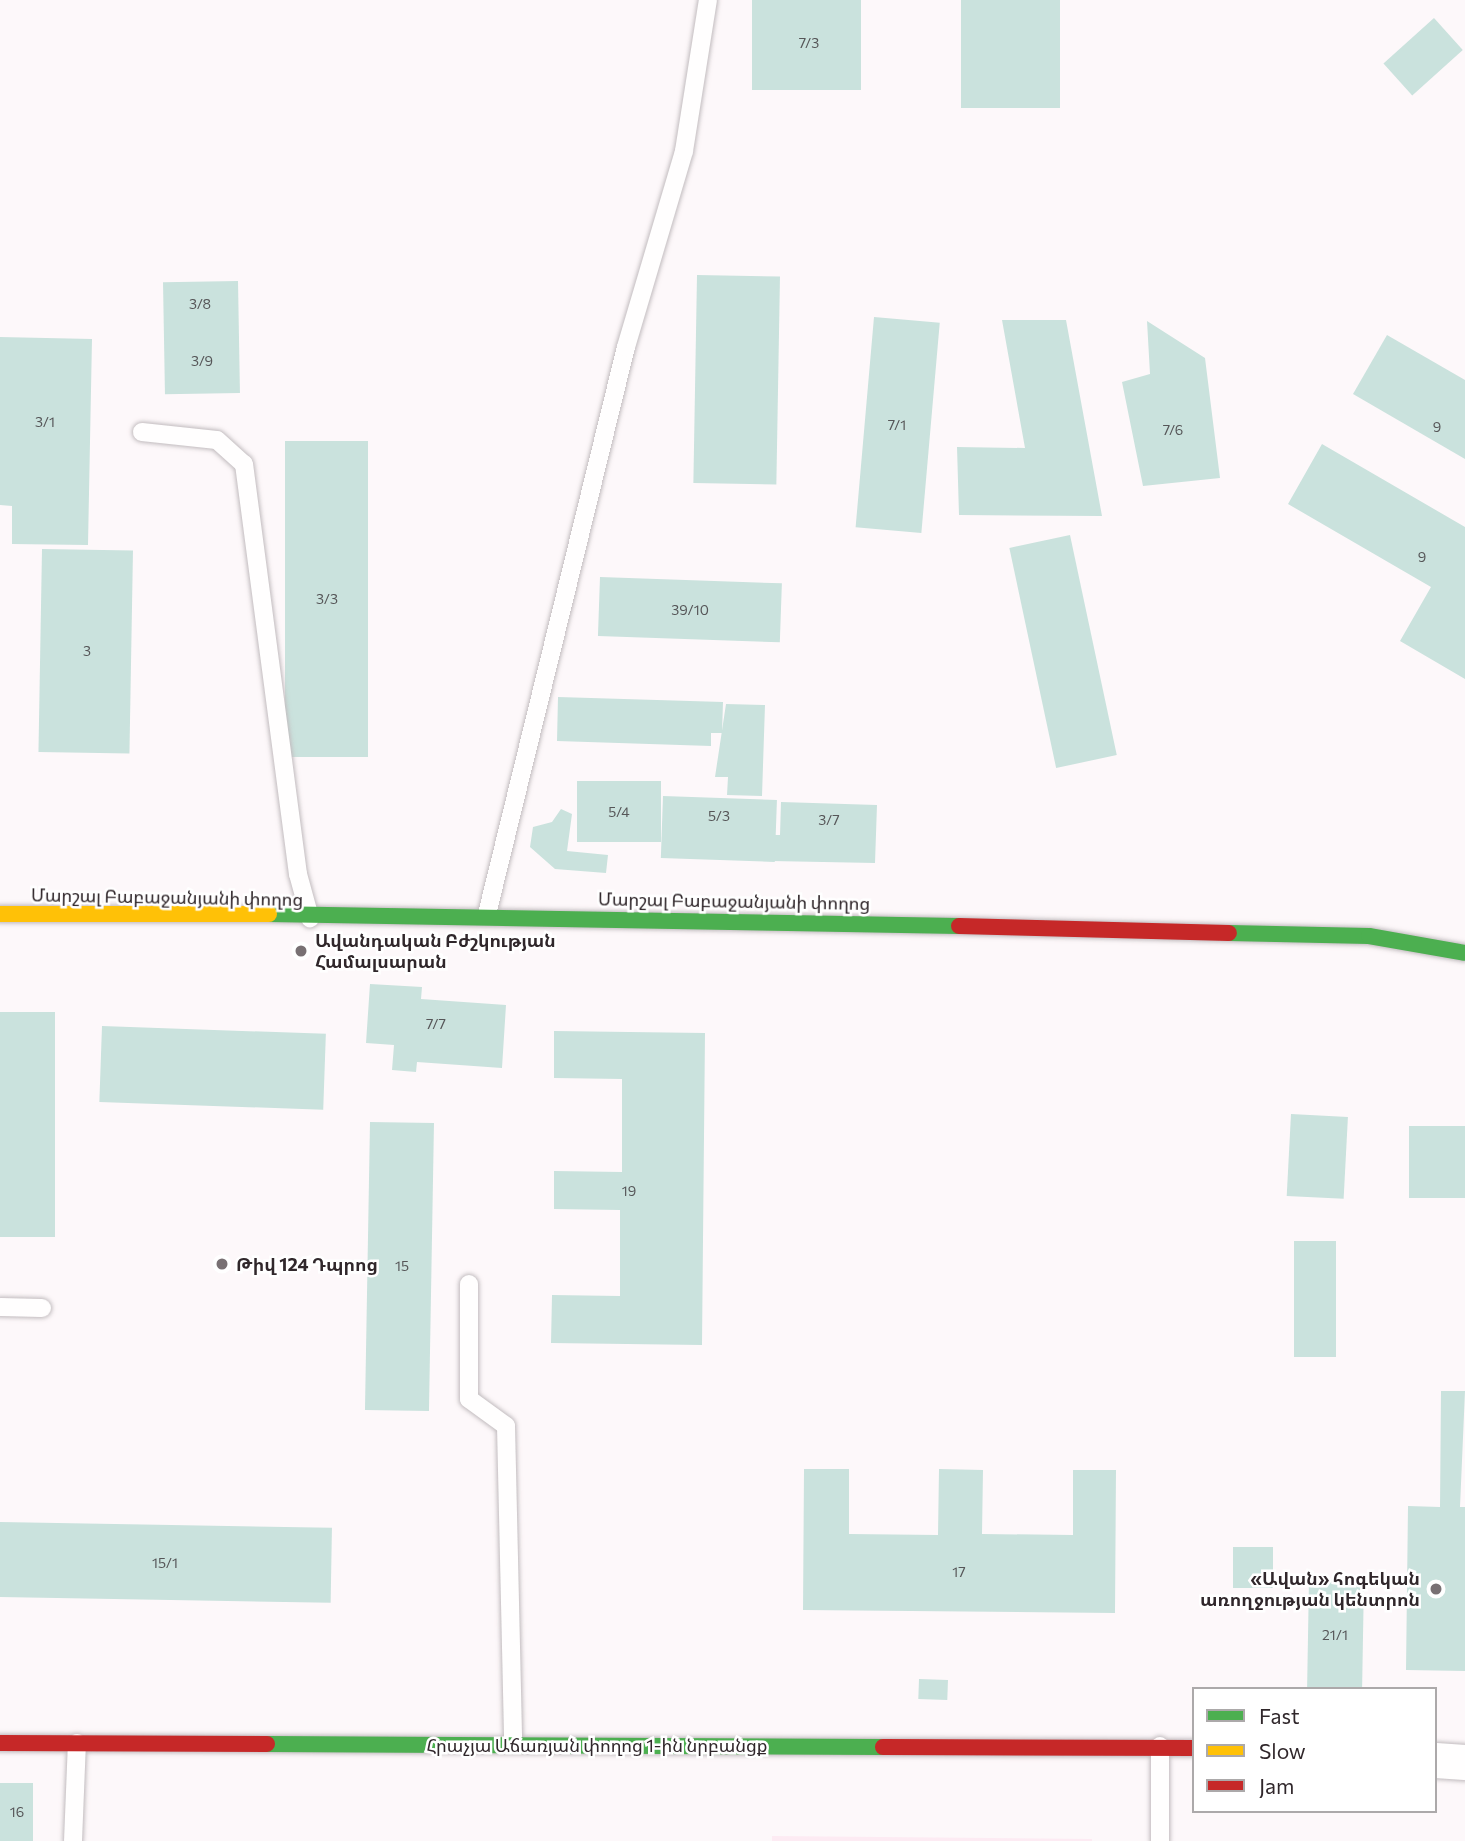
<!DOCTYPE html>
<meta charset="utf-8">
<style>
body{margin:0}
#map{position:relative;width:1465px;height:1841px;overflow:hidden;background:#fdf8fa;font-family:Commissioner,"Noto Sans Armenian",sans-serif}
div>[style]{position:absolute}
.green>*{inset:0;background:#fdebf3}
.building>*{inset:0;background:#cae2dd;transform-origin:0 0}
.roads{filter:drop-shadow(0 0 2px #c2bcbf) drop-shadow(0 0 2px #c2bcbf)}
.lane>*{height:18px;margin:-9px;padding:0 9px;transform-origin:9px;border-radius:9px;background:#fffefe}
.street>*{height:35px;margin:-17.5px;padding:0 17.5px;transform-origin:17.5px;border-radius:17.5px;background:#fffefe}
.fast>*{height:16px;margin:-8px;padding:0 8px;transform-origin:8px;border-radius:8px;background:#4caf50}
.slow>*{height:16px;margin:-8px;padding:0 8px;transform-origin:8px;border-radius:8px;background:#ffc107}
.jam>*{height:16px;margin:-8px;padding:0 8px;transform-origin:8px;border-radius:8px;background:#c62828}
.dots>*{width:19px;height:19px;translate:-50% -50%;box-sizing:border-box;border:4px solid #fff;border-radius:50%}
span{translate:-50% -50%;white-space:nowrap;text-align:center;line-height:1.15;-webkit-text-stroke:5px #fff;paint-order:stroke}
.number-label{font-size:14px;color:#565658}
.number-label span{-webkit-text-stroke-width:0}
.street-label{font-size:18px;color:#30272b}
.poi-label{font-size:18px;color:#30272b;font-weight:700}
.left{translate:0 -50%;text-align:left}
.right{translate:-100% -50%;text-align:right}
.legend{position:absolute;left:1192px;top:1687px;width:245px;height:126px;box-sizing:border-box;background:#fff;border:2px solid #aca9aa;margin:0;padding:9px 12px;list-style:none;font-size:21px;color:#30272b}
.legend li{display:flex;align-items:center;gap:14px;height:35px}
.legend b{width:35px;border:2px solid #aca9aa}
</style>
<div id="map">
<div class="green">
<i style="clip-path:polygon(772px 1836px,1092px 1839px,1092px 1841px,772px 1841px)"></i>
</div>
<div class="building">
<i style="left:752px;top:0;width:109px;height:90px"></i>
<i style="left:961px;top:0;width:99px;height:108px"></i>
<i style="left:1434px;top:18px;width:43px;height:68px;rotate:48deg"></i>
<i style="left:697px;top:275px;width:83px;height:208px;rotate:1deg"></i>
<i style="left:238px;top:281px;width:112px;height:75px;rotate:89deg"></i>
<i style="left:874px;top:317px;width:66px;height:211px;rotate:5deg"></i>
<i style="clip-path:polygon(1002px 320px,1066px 320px,1102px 516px,959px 515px,957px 447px,1025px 448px)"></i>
<i style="clip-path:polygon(1147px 321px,1205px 358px,1220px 478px,1143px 486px,1122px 382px,1150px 374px)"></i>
<i style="clip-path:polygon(1387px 335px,1465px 380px,1465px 459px,1353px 394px)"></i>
<i style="clip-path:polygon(0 337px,92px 339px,88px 545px,12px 544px,12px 506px,0 505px)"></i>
<i style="left:285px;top:441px;width:83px;height:316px"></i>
<i style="clip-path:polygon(1322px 444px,1465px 527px,1465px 679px,1400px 641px,1431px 587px,1288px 504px)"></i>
<i style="left:1070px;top:535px;width:225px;height:62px;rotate:78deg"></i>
<i style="left:42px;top:549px;width:91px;height:203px;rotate:1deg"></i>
<i style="left:600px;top:577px;width:182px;height:59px;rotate:2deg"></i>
<i style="clip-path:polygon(558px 697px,723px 702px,722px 733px,711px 733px,711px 746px,557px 741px)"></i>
<i style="clip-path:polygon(726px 704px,765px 705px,762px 796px,727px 795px,728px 777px,715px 777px)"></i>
<i style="left:577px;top:781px;width:84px;height:61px"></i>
<i style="left:663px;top:796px;width:114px;height:62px;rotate:2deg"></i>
<i style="clip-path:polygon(781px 802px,877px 805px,875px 863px,771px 861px,771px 835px,780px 835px)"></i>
<i style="clip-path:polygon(561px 809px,572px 814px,567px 851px,608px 855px,606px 873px,555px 869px,530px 847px,533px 827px,552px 822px)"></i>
<i style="clip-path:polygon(370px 984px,422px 987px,421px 999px,506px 1005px,502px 1068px,417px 1062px,416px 1072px,392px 1070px,394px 1045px,366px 1043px)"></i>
<i style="left:0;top:1012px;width:55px;height:225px"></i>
<i style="left:102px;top:1026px;width:224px;height:76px;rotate:2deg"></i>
<i style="clip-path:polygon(554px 1031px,705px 1033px,702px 1345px,551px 1343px,552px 1295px,620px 1296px,620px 1210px,554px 1209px,554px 1171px,622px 1172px,622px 1079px,554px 1078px)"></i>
<i style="left:1291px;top:1114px;width:57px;height:82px;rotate:3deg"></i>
<i style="left:370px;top:1122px;width:64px;height:288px;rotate:1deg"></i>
<i style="left:1409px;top:1126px;width:56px;height:72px"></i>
<i style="left:1336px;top:1241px;width:116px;height:42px;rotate:90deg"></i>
<i style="clip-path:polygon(1441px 1391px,1465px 1391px,1460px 1507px,1465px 1507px,1465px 1671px,1406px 1670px,1408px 1506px,1440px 1507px)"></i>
<i style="clip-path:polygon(804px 1469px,849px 1469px,849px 1534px,938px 1535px,939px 1469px,983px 1470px,982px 1534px,1073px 1535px,1073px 1470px,1116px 1470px,1115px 1613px,803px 1610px)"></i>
<i style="left:0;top:1522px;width:332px;height:75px;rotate:1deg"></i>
<i style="left:1233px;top:1547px;width:40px;height:41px"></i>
<i style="left:1309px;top:1579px;width:55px;height:110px;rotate:1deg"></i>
<i style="left:919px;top:1679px;width:29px;height:20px;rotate:2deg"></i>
<i style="left:0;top:1783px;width:33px;height:58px"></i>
</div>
<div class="roads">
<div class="lane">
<i style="left:142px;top:432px;width:75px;rotate:6.1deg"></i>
<i style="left:217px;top:440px;width:36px;rotate:42deg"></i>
<i style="left:244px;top:464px;width:414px;rotate:82.5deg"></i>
<i style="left:298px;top:874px;width:46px;rotate:74.7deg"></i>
<i style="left:487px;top:914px;width:584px;rotate:-76.23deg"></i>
<i style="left:626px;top:347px;width:204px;rotate:-73.5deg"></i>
<i style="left:684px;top:151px;width:153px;rotate:-81deg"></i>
<i style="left:469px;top:1284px;width:115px;rotate:90deg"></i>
<i style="left:469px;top:1399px;width:46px;rotate:36.1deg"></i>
<i style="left:506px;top:1426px;width:318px;rotate:88.7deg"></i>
<i style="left:0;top:1307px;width:42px;rotate:1.4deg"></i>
<i style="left:73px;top:1841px;width:98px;rotate:-87.7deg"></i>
<i style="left:1160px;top:1841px;width:95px;rotate:-90deg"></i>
</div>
<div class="street">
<i style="left:1435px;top:1760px;width:30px;rotate:4deg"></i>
</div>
<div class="fast">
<i style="left:269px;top:914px;width:690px;rotate:1deg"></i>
<i style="left:1229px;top:933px;width:140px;rotate:1.2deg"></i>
<i style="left:1369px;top:936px;width:97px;rotate:10deg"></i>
<i style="left:267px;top:1744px;width:616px;rotate:0.28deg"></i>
</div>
<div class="slow">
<i style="left:0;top:914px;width:269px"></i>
</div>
<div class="jam">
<i style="left:959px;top:926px;width:270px;rotate:1.5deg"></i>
<i style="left:0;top:1743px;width:267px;rotate:0.2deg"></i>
<i style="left:883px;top:1747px;width:311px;rotate:0.2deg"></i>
</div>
</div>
<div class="dots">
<i style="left:301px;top:951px;background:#787073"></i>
<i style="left:222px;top:1264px;background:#787073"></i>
<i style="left:1436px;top:1589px;background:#787073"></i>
</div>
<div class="number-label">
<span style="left:809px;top:43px">7/3</span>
<span style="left:200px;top:304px">3/8</span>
<span style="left:202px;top:361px">3/9</span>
<span style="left:45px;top:422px">3/1</span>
<span style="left:897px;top:425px">7/1</span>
<span style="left:1437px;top:427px">9</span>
<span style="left:1173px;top:430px">7/6</span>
<span style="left:1422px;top:557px">9</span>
<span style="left:327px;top:599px">3/3</span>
<span style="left:690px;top:610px">39/10</span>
<span style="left:87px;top:651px">3</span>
<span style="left:619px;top:812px">5/4</span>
<span style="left:719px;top:816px">5/3</span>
<span style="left:829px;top:820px">3/7</span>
<span style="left:436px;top:1024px">7/7</span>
<span style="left:629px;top:1191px">19</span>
<span style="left:402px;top:1266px">15</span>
<span style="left:165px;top:1563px">15/1</span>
<span style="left:959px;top:1572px">17</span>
<span style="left:1335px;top:1635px">21/1</span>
<span style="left:17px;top:1812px">16</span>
</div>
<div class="street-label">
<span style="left:167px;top:897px;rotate:1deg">Մարշալ Բաբաջանյանի փողոց</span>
<span style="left:734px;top:901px;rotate:1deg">Մարշալ Բաբաջանյանի փողոց</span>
<span style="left:597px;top:1745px">Հրաչյա Աճառյան փողոց 1-ին նրբանցք</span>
</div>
<div class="poi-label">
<span class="left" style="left:315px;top:951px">Ավանդական Բժշկության<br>Համալսարան</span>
<span class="left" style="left:236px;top:1264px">Թիվ 124 Դպրոց</span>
<span class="right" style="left:1420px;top:1589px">«Ավան» հոգեկան<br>առողջության կենտրոն</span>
</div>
<ul class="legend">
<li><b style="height:9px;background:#4caf50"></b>Fast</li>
<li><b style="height:9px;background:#ffc107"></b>Slow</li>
<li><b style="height:9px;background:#c62828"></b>Jam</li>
</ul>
</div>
